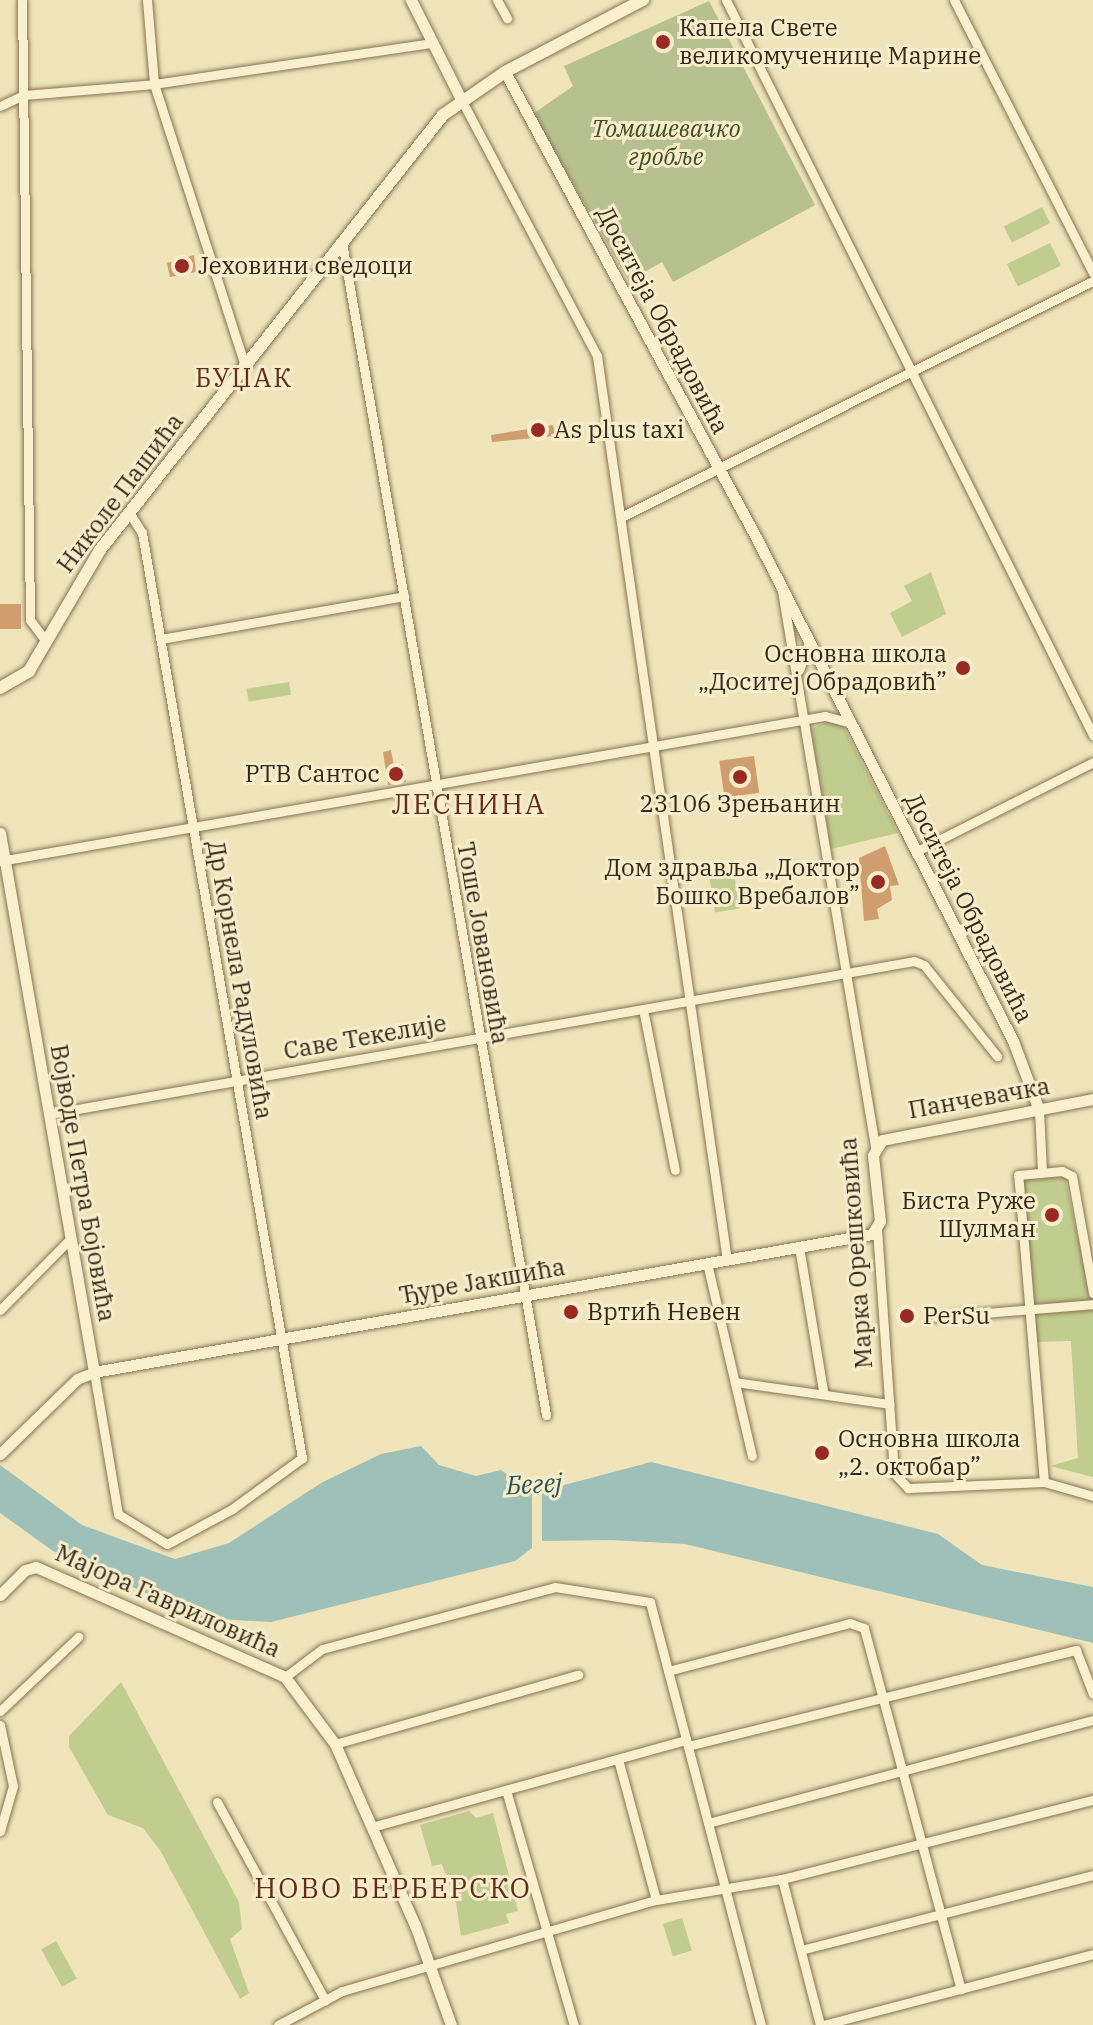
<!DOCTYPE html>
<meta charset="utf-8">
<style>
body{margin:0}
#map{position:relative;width:1093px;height:2025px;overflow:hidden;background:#efe4ba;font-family:"IBM Plex Serif",serif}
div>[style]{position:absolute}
.green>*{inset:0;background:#c1cd8e;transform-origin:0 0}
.cemetery>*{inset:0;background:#b7c18f}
.water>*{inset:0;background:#9fc0b9}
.pier>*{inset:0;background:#efe4ba;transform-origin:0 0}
.building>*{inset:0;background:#d09e6e;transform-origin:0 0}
.roads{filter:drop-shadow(0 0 2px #877354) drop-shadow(0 0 2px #877354)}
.minor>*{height:9px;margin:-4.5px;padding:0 4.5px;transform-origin:4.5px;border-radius:4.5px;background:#faf0cd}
.tertiary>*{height:11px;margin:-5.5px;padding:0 5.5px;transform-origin:5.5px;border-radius:5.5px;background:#faf0cd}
.secondary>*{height:12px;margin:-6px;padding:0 6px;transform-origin:6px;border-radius:6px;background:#faf0cd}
.dots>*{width:22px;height:22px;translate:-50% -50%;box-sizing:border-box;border:4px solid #f7edca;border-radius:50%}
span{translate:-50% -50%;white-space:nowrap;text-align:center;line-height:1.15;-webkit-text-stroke:6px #f7edca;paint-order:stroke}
.poi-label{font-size:24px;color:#35291a}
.left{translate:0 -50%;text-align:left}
.right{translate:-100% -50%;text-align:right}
.park-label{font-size:24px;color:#41521f;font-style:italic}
.street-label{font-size:24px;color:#35291a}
.neighbourhood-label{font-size:26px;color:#632d17;letter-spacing:2px}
.water-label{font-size:26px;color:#285556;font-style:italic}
.quarter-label{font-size:28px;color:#632d17;letter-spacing:2px}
</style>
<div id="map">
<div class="green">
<i style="left:1042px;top:207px;width:18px;height:43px;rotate:63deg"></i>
<i style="left:1050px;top:243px;width:25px;height:48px;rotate:64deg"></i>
<i style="clip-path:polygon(931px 572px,946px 614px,902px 637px,890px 613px,912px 601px,904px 586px)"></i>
<i style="left:289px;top:682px;width:13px;height:43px;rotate:81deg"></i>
<i style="clip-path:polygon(831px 720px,842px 724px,898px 833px,831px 849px,811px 729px)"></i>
<i style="left:734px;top:873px;width:36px;height:25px;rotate:81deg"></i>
<i style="clip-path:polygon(1065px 1177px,1091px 1301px,1031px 1304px,1019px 1178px)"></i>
<i style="clip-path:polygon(1093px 1304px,1093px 1477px,1050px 1466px,1078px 1458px,1071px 1341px,1036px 1342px,1034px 1309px)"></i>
<i style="clip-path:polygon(121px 1682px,239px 1902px,242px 1929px,230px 1939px,249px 1993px,240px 1999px,160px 1850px,143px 1828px,108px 1815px,69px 1747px,69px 1736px)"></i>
<i style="clip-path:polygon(469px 1811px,476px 1818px,493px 1813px,518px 1911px,506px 1914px,509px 1923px,461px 1936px,456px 1903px,442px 1864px,432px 1866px,420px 1825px)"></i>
<i style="left:682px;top:1918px;width:34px;height:20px;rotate:73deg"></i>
<i style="left:56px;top:1941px;width:43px;height:17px;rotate:61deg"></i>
</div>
<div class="cemetery">
<i style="clip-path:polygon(709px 1px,815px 205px,673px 282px,662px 262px,629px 281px,533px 114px,573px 86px,564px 66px)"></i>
</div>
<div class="water">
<i style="clip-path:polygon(421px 1446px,439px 1465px,476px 1476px,501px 1470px,534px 1493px,651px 1462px,938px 1534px,982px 1565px,1093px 1587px,1093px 1643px,685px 1544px,611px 1540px,541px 1541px,515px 1561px,271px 1622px,201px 1618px,53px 1551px,0 1513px,0 1465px,82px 1525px,175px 1559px,229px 1543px,321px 1483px,381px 1454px)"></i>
</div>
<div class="pier">
<i style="left:532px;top:1487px;width:10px;height:64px"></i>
</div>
<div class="building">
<i style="clip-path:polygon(194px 255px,196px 272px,170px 277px,167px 263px)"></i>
<i style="clip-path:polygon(553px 425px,555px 436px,492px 442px,491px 435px)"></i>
<i style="left:21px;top:604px;width:25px;height:21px;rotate:90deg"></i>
<i style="clip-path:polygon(391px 750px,394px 766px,403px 764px,406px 782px,388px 785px,383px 752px)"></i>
<i style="left:754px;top:756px;width:37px;height:35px;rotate:82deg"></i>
<i style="clip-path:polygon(885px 846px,899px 885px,890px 886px,892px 900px,877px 909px,879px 919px,864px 921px,859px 858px)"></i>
</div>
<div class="roads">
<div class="minor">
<i style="left:22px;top:0;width:620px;rotate:89.26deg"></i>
<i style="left:30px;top:620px;width:25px;rotate:53deg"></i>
<i style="left:147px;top:0;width:84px;rotate:85.2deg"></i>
<i style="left:154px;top:84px;width:295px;rotate:72.1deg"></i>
<i style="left:497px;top:0;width:21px;rotate:61deg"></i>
<i style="left:726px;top:0;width:822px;rotate:63.47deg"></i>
<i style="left:954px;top:0;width:306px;rotate:63deg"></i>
<i style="left:461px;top:99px;width:291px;rotate:62.1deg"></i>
<i style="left:597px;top:356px;width:913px;rotate:81.82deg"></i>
<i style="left:0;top:106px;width:26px;rotate:-25deg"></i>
<i style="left:24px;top:95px;width:130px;rotate:-4.8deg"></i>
<i style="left:154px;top:84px;width:282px;rotate:-8.4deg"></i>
<i style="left:342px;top:242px;width:1191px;rotate:80.13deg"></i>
<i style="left:621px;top:517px;width:528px;rotate:-26.57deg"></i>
<i style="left:782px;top:591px;width:563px;rotate:80.49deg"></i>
<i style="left:161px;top:639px;width:247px;rotate:-10deg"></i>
<i style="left:799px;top:670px;width:30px;rotate:-70deg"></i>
<i style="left:917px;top:851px;width:197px;rotate:-26.8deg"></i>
<i style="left:0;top:861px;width:838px;rotate:-9.97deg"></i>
<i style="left:825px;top:716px;width:24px;rotate:15deg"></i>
<i style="left:643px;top:1009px;width:164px;rotate:78.8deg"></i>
<i style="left:1039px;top:1110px;width:62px;rotate:87.2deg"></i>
<i style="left:49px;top:1114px;width:878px;rotate:-10.03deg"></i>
<i style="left:914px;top:961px;width:11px;rotate:22deg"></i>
<i style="left:924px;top:965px;width:117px;rotate:51.3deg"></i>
<i style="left:877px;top:1229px;width:245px;rotate:86deg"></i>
<i style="left:894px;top:1473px;width:21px;rotate:47deg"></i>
<i style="left:908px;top:1488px;width:136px;rotate:-2.5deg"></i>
<i style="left:1044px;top:1482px;width:308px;rotate:-94.8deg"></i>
<i style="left:1018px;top:1175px;width:44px;rotate:-5.2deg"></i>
<i style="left:1062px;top:1171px;width:11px;rotate:27deg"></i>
<i style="left:1072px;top:1176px;width:119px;rotate:79.8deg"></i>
<i style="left:799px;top:1247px;width:146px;rotate:80.5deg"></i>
<i style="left:707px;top:1263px;width:198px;rotate:76.9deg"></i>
<i style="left:0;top:1310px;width:100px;rotate:-45.4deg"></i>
<i style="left:936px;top:1317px;width:158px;rotate:-4.7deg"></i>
<i style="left:94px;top:1372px;width:144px;rotate:80.4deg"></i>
<i style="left:118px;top:1514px;width:57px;rotate:31.5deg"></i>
<i style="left:167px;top:1544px;width:74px;rotate:-28.3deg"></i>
<i style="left:232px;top:1509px;width:87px;rotate:-36.1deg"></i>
<i style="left:302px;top:1458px;width:939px;rotate:-99.81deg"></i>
<i style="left:142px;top:533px;width:25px;rotate:-122deg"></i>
<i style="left:735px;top:1382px;width:156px;rotate:8.1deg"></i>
<i style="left:1044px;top:1482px;width:51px;rotate:15.9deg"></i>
<i style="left:668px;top:1671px;width:188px;rotate:-14.8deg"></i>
<i style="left:850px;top:1623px;width:15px;rotate:20deg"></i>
<i style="left:864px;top:1628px;width:374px;rotate:75deg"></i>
<i style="left:285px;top:1677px;width:46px;rotate:-37.1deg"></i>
<i style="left:322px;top:1649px;width:241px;rotate:-14.9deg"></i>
<i style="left:555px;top:1587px;width:96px;rotate:9deg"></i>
<i style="left:650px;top:1602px;width:437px;rotate:75.3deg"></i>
<i style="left:0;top:1711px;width:108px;rotate:-43.5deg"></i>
<i style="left:0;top:1725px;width:62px;rotate:78deg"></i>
<i style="left:13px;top:1786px;width:47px;rotate:106.1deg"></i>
<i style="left:335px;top:1744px;width:253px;rotate:-15.9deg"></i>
<i style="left:688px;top:1746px;width:400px;rotate:-13.9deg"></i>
<i style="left:1076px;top:1650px;width:47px;rotate:68.9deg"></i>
<i style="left:618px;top:1759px;width:146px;rotate:74.9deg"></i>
<i style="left:506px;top:1790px;width:245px;rotate:73.9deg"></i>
<i style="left:217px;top:1802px;width:226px;rotate:61.4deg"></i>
<i style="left:708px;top:1823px;width:399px;rotate:-15deg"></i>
<i style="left:372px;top:1827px;width:326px;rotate:-15.5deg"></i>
<i style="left:782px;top:1879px;width:151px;rotate:75.4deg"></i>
<i style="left:801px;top:1950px;width:301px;rotate:-14.4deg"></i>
<i style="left:278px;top:2025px;width:72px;rotate:-28deg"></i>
<i style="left:342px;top:1991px;width:327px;rotate:-16.2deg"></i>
<i style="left:656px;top:1900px;width:128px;rotate:-9.5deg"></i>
<i style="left:782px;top:1879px;width:321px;rotate:-14.3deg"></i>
<i style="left:823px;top:2025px;width:279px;rotate:-14.7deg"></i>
</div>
<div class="tertiary">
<i style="left:411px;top:0;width:111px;rotate:63.2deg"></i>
<i style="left:505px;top:72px;width:531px;rotate:61.65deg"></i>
<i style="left:757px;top:539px;width:564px;rotate:62.98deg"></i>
<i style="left:1013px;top:1041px;width:74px;rotate:69.4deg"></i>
<i style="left:0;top:833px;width:547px;rotate:80.11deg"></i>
<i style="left:0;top:1454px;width:107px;rotate:-44.2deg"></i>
<i style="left:77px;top:1379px;width:18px;rotate:-22deg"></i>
<i style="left:94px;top:1372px;width:790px;rotate:-10.06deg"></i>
<i style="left:872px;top:1234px;width:15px;rotate:-58deg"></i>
<i style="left:880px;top:1221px;width:66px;rotate:-96.1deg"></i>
<i style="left:873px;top:1155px;width:17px;rotate:-59deg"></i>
<i style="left:882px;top:1140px;width:215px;rotate:-11deg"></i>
<i style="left:0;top:1595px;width:35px;rotate:-45deg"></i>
<i style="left:25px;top:1570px;width:11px;rotate:-15deg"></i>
<i style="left:36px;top:1567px;width:272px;rotate:23.8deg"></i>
<i style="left:285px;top:1677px;width:84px;rotate:53.3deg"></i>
<i style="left:335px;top:1744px;width:198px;rotate:66.2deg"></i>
<i style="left:415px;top:1925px;width:106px;rotate:70.2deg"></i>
</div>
<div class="secondary">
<i style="left:0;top:688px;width:34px;rotate:-30deg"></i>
<i style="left:29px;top:671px;width:140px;rotate:-59.6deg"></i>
<i style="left:100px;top:550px;width:554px;rotate:-51.74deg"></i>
<i style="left:443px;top:115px;width:75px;rotate:-34.7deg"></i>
<i style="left:505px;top:72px;width:156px;rotate:-27.6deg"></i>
</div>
</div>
<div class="dots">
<i style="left:663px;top:42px;background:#982a22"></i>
<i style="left:182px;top:266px;background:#982a22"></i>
<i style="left:538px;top:430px;background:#982a22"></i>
<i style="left:963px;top:668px;background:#982a22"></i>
<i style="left:396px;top:774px;background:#982a22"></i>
<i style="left:740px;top:777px;background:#982a22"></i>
<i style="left:878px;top:882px;background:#982a22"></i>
<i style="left:1052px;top:1215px;background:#982a22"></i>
<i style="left:571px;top:1312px;background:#982a22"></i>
<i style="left:907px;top:1316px;background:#982a22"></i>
<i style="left:822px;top:1453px;background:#982a22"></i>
</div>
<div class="poi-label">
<span class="left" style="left:679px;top:42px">Капела Свете<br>великомученице Марине</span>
<span class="left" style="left:198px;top:266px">Јеховини сведоци</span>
<span class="left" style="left:554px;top:430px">As plus taxi</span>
<span class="right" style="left:947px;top:668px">Основна школа<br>„Доситеј Обрадовић”</span>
<span class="right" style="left:380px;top:774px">РТВ Сантос</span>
<span style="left:740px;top:804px">23106 Зрењанин</span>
<span class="right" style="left:860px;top:882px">Дом здравља „Доктор<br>Бошко Вребалов”</span>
<span class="right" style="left:1036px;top:1215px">Биста Руже<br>Шулман</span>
<span class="left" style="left:587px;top:1312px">Вртић Невен</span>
<span class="left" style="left:923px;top:1316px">PerSu</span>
<span class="left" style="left:838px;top:1453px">Основна школа<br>„2. октобар”</span>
</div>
<div class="park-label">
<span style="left:666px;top:143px">Томашевачко<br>гробље</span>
</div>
<div class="street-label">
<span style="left:663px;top:320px;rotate:62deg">Доситеја Обрадовића</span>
<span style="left:120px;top:493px;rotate:-53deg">Николе Пашића</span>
<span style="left:969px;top:908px;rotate:63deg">Доситеја Обрадовића</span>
<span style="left:483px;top:943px;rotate:80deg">Тоше Јовановића</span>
<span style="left:240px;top:980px;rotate:80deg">Др Корнела Радуловића</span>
<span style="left:365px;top:1037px;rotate:-10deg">Саве Текелије</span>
<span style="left:979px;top:1098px;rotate:-10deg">Панчевачка</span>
<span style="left:83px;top:1183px;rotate:80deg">Војводе Петра Бојовића</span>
<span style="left:856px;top:1253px;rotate:-94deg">Марка Орешковића</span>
<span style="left:482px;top:1281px;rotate:-10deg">Ђуре Јакшића</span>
<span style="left:168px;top:1601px;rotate:24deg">Мајора Гавриловића</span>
</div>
<div class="neighbourhood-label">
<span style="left:244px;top:378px">БУЏАК</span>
</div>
<div class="water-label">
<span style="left:534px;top:1484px;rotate:-3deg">Бегеј</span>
</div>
<div class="quarter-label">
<span style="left:469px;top:804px">ЛЕСНИНА</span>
<span style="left:393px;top:1888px">НОВО БЕРБЕРСКО</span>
</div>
</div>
